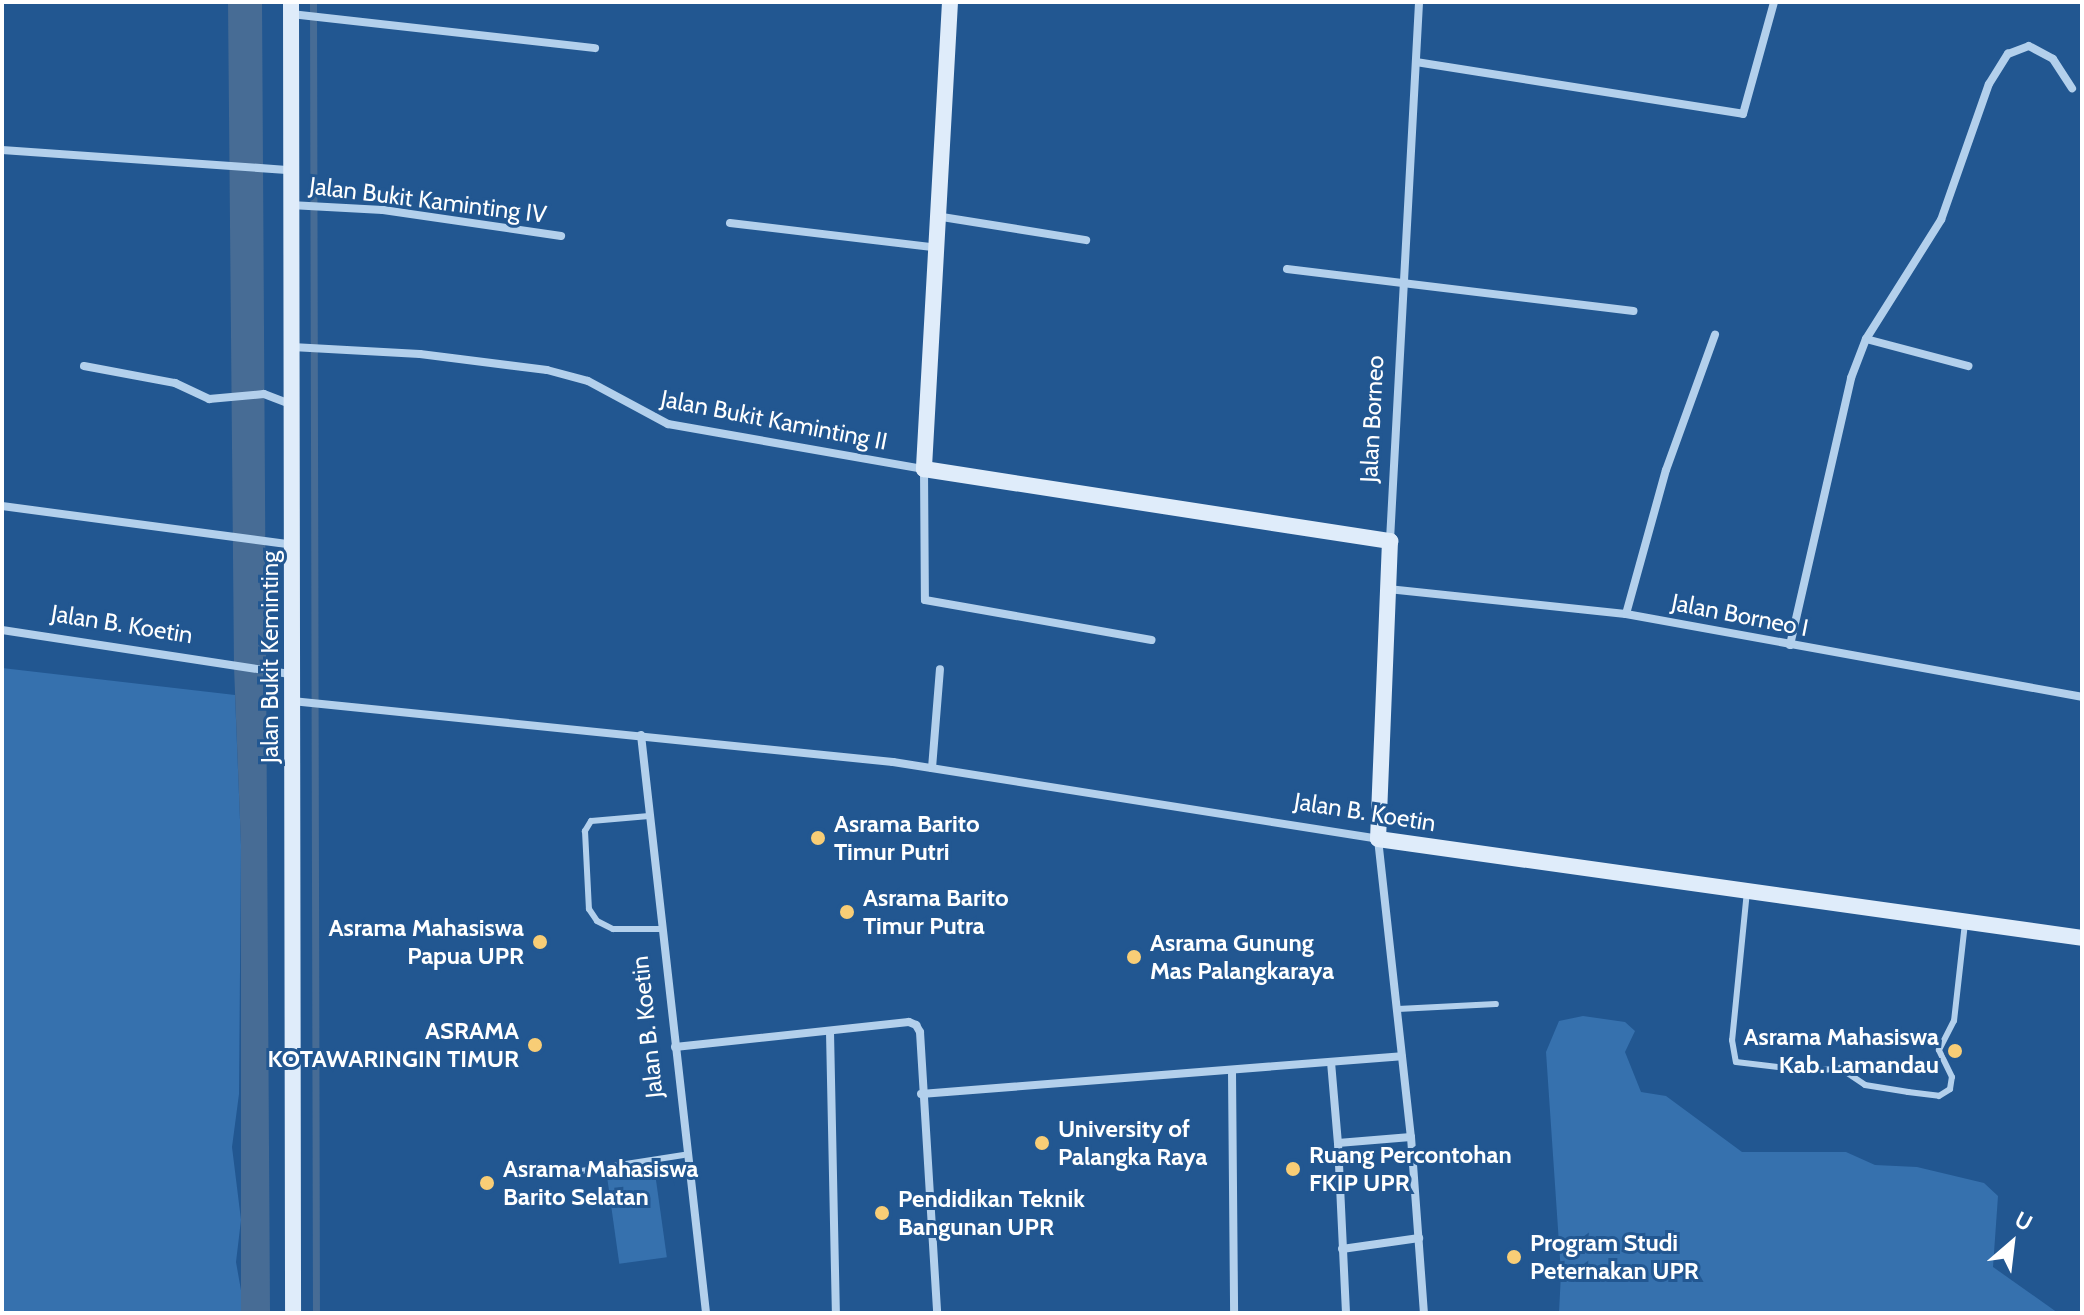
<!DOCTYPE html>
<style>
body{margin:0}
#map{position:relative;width:2084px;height:1315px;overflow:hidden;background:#225791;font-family:Cabin,sans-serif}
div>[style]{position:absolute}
.green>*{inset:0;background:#3671ae;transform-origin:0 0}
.water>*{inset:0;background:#476c95}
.stream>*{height:7px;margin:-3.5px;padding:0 3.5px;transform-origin:3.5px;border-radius:3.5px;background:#476c95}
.lane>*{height:6px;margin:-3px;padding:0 3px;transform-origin:3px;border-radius:3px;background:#b3d0ec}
.street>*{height:8px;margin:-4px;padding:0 4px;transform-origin:4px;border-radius:4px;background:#b3d0ec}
.secondary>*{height:16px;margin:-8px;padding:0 8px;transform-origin:8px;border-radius:8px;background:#dfecfa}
.dots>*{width:22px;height:22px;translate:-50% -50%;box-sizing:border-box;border:4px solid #225791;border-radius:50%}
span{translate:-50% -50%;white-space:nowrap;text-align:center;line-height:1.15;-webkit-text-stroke:6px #225791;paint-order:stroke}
.street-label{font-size:24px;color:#fff}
.poi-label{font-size:24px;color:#fff;font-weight:700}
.left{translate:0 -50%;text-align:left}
.right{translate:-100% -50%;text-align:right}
.frame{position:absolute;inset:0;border:4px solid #fff;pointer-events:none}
.north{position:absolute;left:1972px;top:1203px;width:80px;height:80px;-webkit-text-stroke:6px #225791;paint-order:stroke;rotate:28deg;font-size:22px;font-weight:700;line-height:32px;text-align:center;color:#fff}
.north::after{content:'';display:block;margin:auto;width:28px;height:36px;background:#fff;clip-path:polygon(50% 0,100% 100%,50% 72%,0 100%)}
</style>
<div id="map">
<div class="green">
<i style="clip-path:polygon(2px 668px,235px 695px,241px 845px,239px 1094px,232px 1147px,241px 1220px,236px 1262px,245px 1313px,2px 1313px)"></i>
<i style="clip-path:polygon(1583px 1016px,1625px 1022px,1635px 1031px,1625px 1052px,1641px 1092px,1666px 1096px,1742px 1152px,1846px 1152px,1875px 1165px,1917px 1167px,1984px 1183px,1998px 1196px,1993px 1267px,2058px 1313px,1559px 1313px,1561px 1273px,1546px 1052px,1559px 1021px)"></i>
<i style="left:655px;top:1173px;width:85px;height:48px;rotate:82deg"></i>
</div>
<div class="water">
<i style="clip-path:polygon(228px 2px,262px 2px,270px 1313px,241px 1313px,241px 845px,234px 667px)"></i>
</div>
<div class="stream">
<i style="left:313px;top:2px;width:1311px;rotate:89.87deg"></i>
</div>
<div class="lane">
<i style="left:649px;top:816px;width:58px;rotate:175.1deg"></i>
<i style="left:591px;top:821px;width:12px;rotate:121deg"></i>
<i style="left:585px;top:831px;width:78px;rotate:87.1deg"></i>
<i style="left:589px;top:909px;width:14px;rotate:56deg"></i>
<i style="left:597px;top:921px;width:18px;rotate:27deg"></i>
<i style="left:613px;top:929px;width:47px"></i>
<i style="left:1747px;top:891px;width:150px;rotate:95.7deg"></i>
<i style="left:1732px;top:1040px;width:22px;rotate:80deg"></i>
<i style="left:1736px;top:1062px;width:78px;rotate:6.7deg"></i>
<i style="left:1813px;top:1071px;width:27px;rotate:-6deg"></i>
<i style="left:1840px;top:1068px;width:30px;rotate:34deg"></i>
<i style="left:1865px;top:1085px;width:44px;rotate:9.2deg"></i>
<i style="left:1908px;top:1092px;width:31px;rotate:7deg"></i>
<i style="left:1939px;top:1096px;width:13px;rotate:-32deg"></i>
<i style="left:1950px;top:1089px;width:12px;rotate:-81deg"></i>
<i style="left:1952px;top:1077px;width:30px;rotate:-116deg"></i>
<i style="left:1939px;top:1050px;width:33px;rotate:-63deg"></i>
<i style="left:1954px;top:1021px;width:99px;rotate:-83.6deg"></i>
<i style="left:1398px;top:1009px;width:98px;rotate:-2.9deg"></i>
<i style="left:562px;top:1174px;width:123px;rotate:-8.9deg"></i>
</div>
<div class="street">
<i style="left:291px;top:14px;width:306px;rotate:6.4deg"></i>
<i style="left:1416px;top:62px;width:331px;rotate:9deg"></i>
<i style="left:1743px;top:114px;width:116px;rotate:-74.5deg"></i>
<i style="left:2px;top:150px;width:289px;rotate:4deg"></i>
<i style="left:290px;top:205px;width:93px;rotate:3.1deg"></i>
<i style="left:383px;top:210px;width:180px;rotate:8.3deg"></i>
<i style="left:942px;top:217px;width:146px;rotate:9.1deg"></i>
<i style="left:730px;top:223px;width:210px;rotate:6.8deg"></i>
<i style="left:1287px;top:269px;width:349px;rotate:6.9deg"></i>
<i style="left:1866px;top:339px;width:106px;rotate:14.8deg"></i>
<i style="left:292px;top:347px;width:128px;rotate:3.1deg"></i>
<i style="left:420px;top:354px;width:128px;rotate:7.2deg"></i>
<i style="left:547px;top:370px;width:42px;rotate:15deg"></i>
<i style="left:588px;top:381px;width:91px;rotate:28.3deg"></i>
<i style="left:668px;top:424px;width:260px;rotate:10deg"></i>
<i style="left:924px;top:469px;width:131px;rotate:89.6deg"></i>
<i style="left:925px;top:600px;width:230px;rotate:10deg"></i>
<i style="left:84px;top:366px;width:93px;rotate:10.6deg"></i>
<i style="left:175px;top:383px;width:38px;rotate:25deg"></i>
<i style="left:209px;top:399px;width:55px;rotate:-5.2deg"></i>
<i style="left:264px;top:394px;width:30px;rotate:21deg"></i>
<i style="left:2px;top:506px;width:295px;rotate:7.6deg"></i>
<i style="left:1390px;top:540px;width:539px;rotate:-86.91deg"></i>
<i style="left:1388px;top:589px;width:239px;rotate:6deg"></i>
<i style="left:1626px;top:614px;width:463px;rotate:10.3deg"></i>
<i style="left:1626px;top:614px;width:149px;rotate:-74.5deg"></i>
<i style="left:1666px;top:470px;width:144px;rotate:-70.1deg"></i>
<i style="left:2px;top:630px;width:291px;rotate:8.7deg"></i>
<i style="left:1790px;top:645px;width:274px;rotate:-77.1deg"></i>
<i style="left:1851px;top:378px;width:42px;rotate:-69deg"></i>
<i style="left:1866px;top:339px;width:141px;rotate:-57.8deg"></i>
<i style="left:1941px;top:220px;width:144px;rotate:-70.6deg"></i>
<i style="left:1989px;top:84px;width:36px;rotate:-58deg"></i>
<i style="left:2008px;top:54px;width:22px;rotate:-21deg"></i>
<i style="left:2029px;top:46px;width:27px;rotate:28deg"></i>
<i style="left:2053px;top:59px;width:35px;rotate:57deg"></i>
<i style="left:292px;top:701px;width:604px;rotate:5.8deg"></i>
<i style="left:893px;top:762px;width:491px;rotate:9deg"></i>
<i style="left:1378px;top:839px;width:300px;rotate:83.7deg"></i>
<i style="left:1411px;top:1137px;width:176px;rotate:85.8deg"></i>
<i style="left:641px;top:735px;width:582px;rotate:83.58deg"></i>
<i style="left:932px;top:768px;width:99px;rotate:-85.4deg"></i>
<i style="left:830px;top:1032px;width:281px;rotate:88.8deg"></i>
<i style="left:675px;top:1047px;width:235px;rotate:-6.1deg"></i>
<i style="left:909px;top:1022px;width:8px;rotate:23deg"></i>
<i style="left:916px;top:1025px;width:8px;rotate:60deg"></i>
<i style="left:920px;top:1032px;width:282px;rotate:86.5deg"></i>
<i style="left:1331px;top:1062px;width:81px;rotate:85.1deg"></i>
<i style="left:1232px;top:1072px;width:241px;rotate:89.5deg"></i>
<i style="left:921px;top:1094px;width:482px;rotate:-4.5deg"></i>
<i style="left:1342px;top:1249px;width:78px;rotate:-8.1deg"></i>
<i style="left:1346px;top:1313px;width:170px;rotate:-92.7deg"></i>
<i style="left:1338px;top:1143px;width:73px;rotate:-4.7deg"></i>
</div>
<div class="secondary">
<i style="left:291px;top:2px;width:1311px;rotate:89.91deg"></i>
<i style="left:950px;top:2px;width:468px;rotate:93.2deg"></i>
<i style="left:924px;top:469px;width:472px;rotate:8.8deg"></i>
<i style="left:1390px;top:541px;width:298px;rotate:92.3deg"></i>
<i style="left:1378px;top:839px;width:711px;rotate:8deg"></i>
</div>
<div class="dots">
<i style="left:818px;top:838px;background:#f8cd76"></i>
<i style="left:847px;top:912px;background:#f8cd76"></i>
<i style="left:540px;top:942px;background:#f8cd76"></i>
<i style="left:1134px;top:957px;background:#f8cd76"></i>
<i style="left:535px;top:1045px;background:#f8cd76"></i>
<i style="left:1955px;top:1051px;background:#f8cd76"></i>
<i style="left:1042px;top:1143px;background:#f8cd76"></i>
<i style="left:1293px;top:1169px;background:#f8cd76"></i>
<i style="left:487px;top:1183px;background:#f8cd76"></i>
<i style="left:882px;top:1213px;background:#f8cd76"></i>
<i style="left:1514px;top:1257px;background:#f8cd76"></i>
</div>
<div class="street-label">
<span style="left:428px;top:200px;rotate:7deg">Jalan Bukit Kaminting IV</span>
<span style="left:1372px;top:419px;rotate:-87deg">Jalan Borneo</span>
<span style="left:774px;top:420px;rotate:11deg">Jalan Bukit Kaminting II</span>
<span style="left:1740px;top:615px;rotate:11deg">Jalan Borneo I</span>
<span style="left:122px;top:624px;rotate:9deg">Jalan B. Koetin</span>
<span style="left:270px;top:657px;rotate:-90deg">Jalan Bukit Keminting</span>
<span style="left:1365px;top:812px;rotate:9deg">Jalan B. Koetin</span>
<span style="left:647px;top:1027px;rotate:-96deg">Jalan B. Koetin</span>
</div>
<div class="poi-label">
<span class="left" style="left:834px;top:838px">Asrama Barito<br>Timur Putri</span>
<span class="left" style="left:863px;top:912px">Asrama Barito<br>Timur Putra</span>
<span class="right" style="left:524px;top:942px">Asrama Mahasiswa<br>Papua UPR</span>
<span class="left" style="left:1150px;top:957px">Asrama Gunung<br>Mas Palangkaraya</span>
<span class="right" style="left:519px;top:1045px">ASRAMA<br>KOTAWARINGIN TIMUR</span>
<span class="right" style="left:1939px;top:1051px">Asrama Mahasiswa<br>Kab. Lamandau</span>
<span class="left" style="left:1058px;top:1143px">University of<br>Palangka Raya</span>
<span class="left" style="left:1309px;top:1169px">Ruang Percontohan<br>FKIP UPR</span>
<span class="left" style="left:503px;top:1183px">Asrama Mahasiswa<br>Barito Selatan</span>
<span class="left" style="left:898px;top:1213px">Pendidikan Teknik<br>Bangunan UPR</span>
<span class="left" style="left:1530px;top:1257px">Program Studi<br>Peternakan UPR</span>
</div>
<div class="frame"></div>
<div class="north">U</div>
</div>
